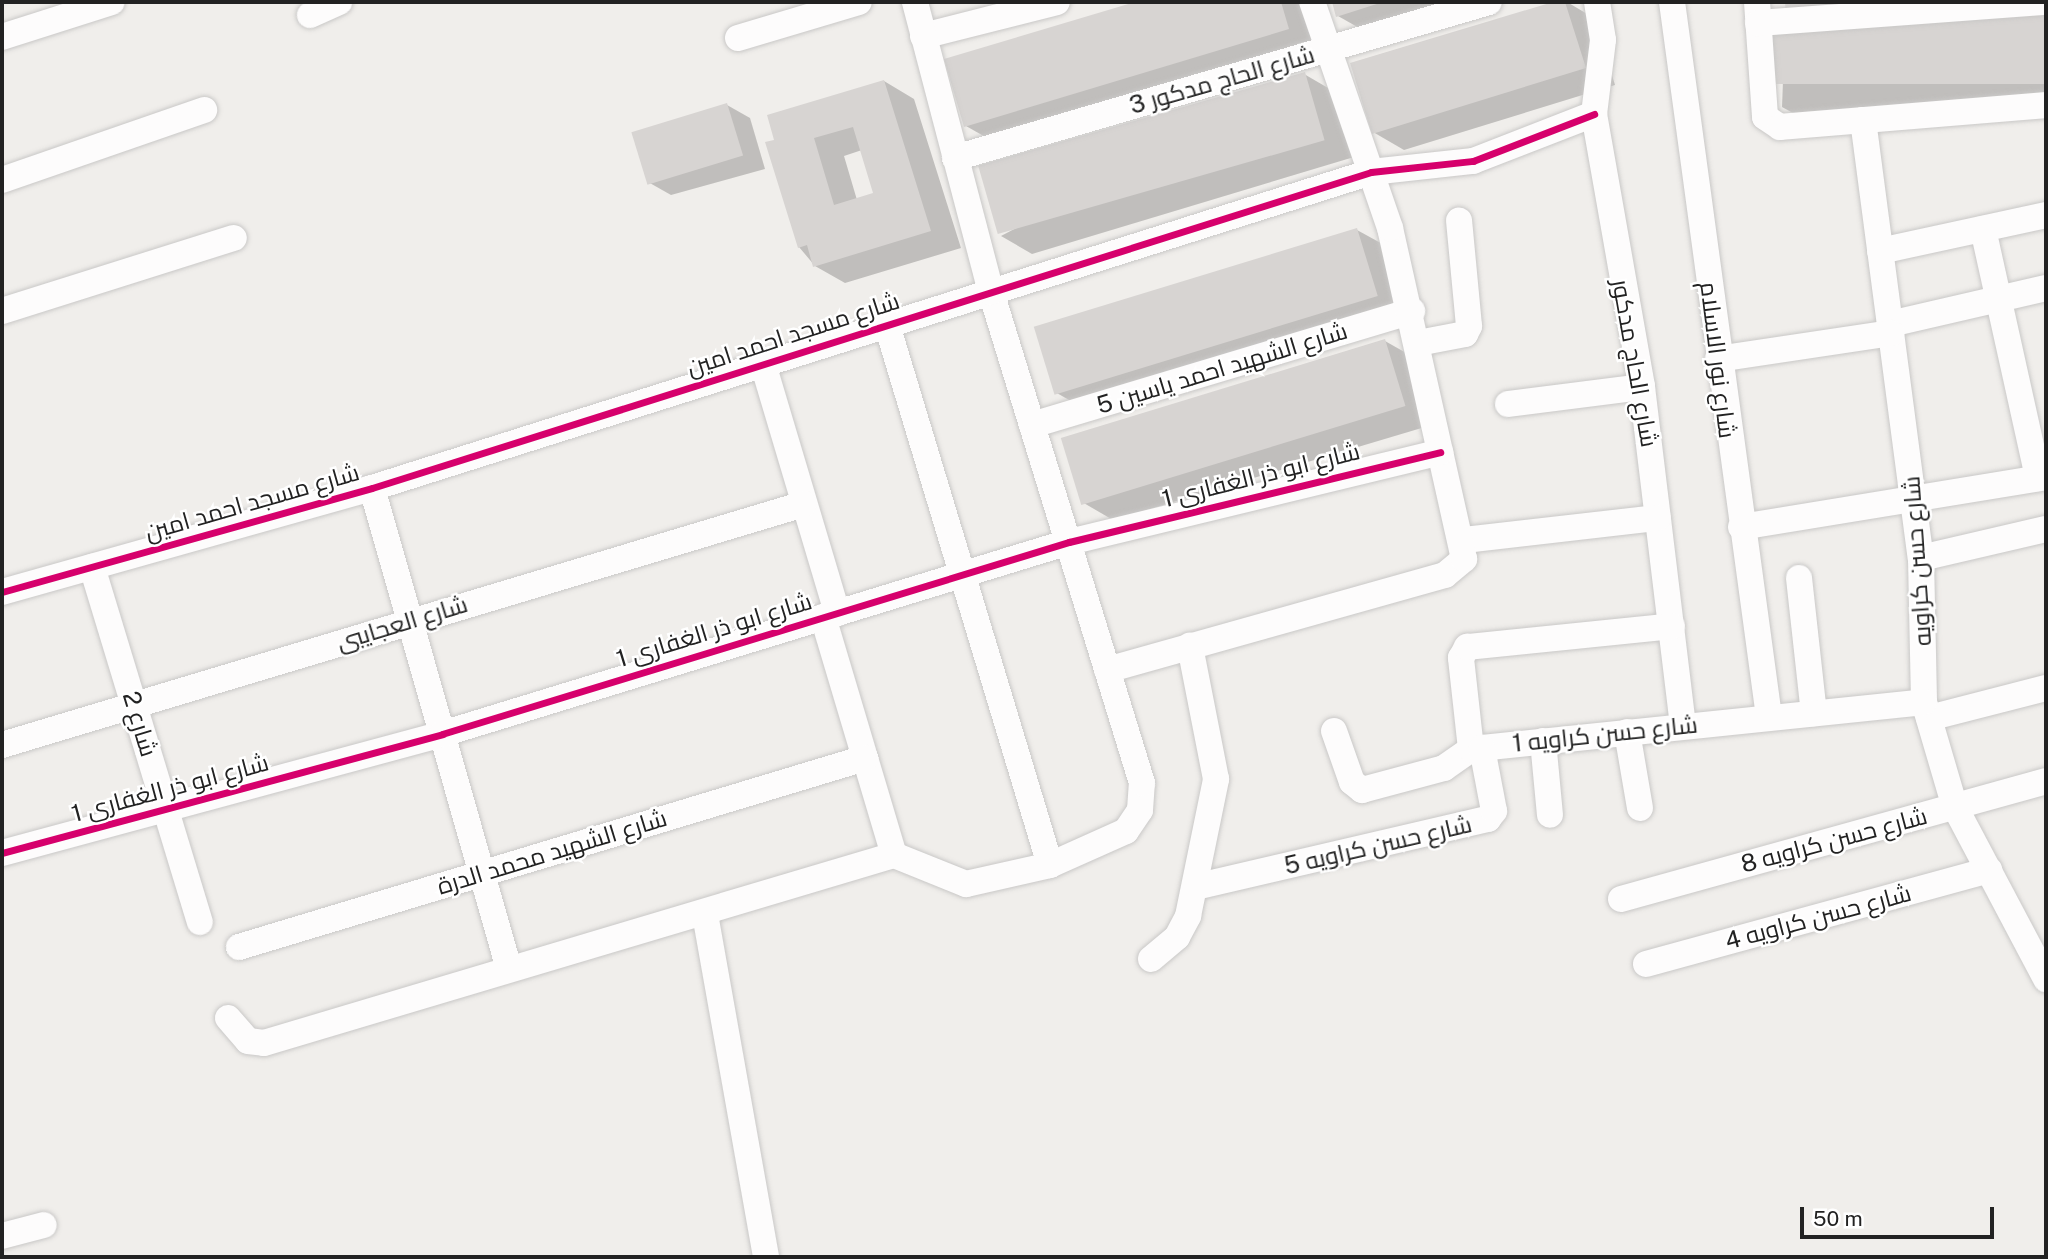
<!DOCTYPE html>
<meta charset="utf-8">
<style>
body{margin:0}
#map{position:relative;width:2048px;height:1259px;overflow:hidden;background:#f0eeeb;font-family:"Public Sans",Cairo,sans-serif}
div>[style]{position:absolute}
.shadow>*{inset:0;background:#0003}
.building>*{inset:0;background:#d7d4d2;transform-origin:0 0}
.roads{filter:drop-shadow(0 0 2px #c9c8c7) drop-shadow(0 0 2px #c9c8c7)}
.minor>*{height:26px;margin:-13px;padding:0 13px;transform-origin:13px;border-radius:13px;background:#fdfcfc}
.cycleway>*{height:7px;margin:-3.5px;padding:0 3.5px;transform-origin:3.5px;border-radius:3.5px;background:#d6006c}
span{translate:-50% -50%;white-space:nowrap;text-align:center;line-height:1.15;-webkit-text-stroke:5px #fff;paint-order:stroke}
.street-label{font-size:24px;color:#222}
.frame{position:absolute;inset:0;border:4px solid #222;pointer-events:none}
.scale{position:absolute;left:1800px;top:1207px;width:194px;height:32px;box-sizing:border-box;border:4px solid #222;border-top:0;padding-left:9px;font-size:21px;line-height:24px;white-space:nowrap;color:#222;-webkit-text-stroke:5px #fff;paint-order:stroke}
</style>
<div id="map">
<div class="shadow">
<i style="clip-path:polygon(1141px 2px,1305px 2px,1319px 46px,996px 143px,966px 126px,946px 60px)"></i>
<i style="clip-path:polygon(1333px 2px,1471px 2px,1368px 33px,1338px 16px)"></i>
<i style="clip-path:polygon(1567px 2px,1594px 18px,1615px 85px,1404px 150px,1373px 132px,1352px 65px)"></i>
<i style="clip-path:polygon(1786px 2px,2046px 2px,2046px 103px,1813px 124px,1782px 107px)"></i>
<i style="clip-path:polygon(1304px 74px,1335px 92px,1354px 157px,1032px 254px,1001px 236px)"></i>
<i style="clip-path:polygon(evenodd,884px 81px,914px 99px,961px 248px,845px 283px,815px 266px,799px 247px,777px 141px,884px 81px,862px 150px,876px 195px,857px 200px,844px 156px,862px 150px)"></i>
<i style="clip-path:polygon(727px 105px,750px 118px,765px 169px,671px 195px,648px 182px)"></i>
<i style="clip-path:polygon(1357px 230px,1388px 247px,1407px 313px,1085px 409px,1055px 392px)"></i>
<i style="clip-path:polygon(1385px 341px,1415px 358px,1435px 424px,1113px 520px,1082px 502px)"></i>
</div>
<div class="building">
<i style="clip-path:polygon(1135px 2px,1281px 2px,1289px 29px,964px 127px,944px 59px)"></i>
<i style="clip-path:polygon(1332px 2px,1383px 2px,1336px 17px)"></i>
<i style="clip-path:polygon(1553px 2px,1565px 2px,1586px 68px,1372px 134px,1350px 63px)"></i>
<i style="clip-path:polygon(1785px 2px,1900px 2px,1786px 14px)"></i>
<i style="left:2046px;top:10px;width:74px;height:273px;rotate:90deg"></i>
<i style="left:1305px;top:72px;width:71px;height:340px;rotate:74deg"></i>
<i style="clip-path:polygon(evenodd,884px 80px,931px 231px,813px 267px,807px 245px,798px 248px,765px 142px,774px 140px,767px 115px,884px 80px,853px 127px,873px 193px,834px 205px,814px 138px,853px 127px)"></i>
<i style="left:727px;top:103px;width:55px;height:100px;rotate:73deg"></i>
<i style="left:1357px;top:228px;width:71px;height:338px;rotate:73deg"></i>
<i style="left:1385px;top:339px;width:70px;height:339px;rotate:73deg"></i>
</div>
<div class="roads">
<div class="minor">
<i style="left:1597px;top:2px;width:38px;rotate:81deg"></i>
<i style="left:1603px;top:40px;width:75px;rotate:96.9deg"></i>
<i style="left:1594px;top:114px;width:277px;rotate:80deg"></i>
<i style="left:1642px;top:387px;width:341px;rotate:83.1deg"></i>
<i style="left:1672px;top:2px;width:722px;rotate:82.27deg"></i>
<i style="left:1757px;top:2px;width:115px;rotate:86deg"></i>
<i style="left:1765px;top:117px;width:18px;rotate:34deg"></i>
<i style="left:1780px;top:127px;width:267px;rotate:-4.7deg"></i>
<i style="left:310px;top:15px;width:32px;rotate:-24deg"></i>
<i style="left:1758px;top:23px;width:289px;rotate:-4.2deg"></i>
<i style="left:923px;top:36px;width:138px;rotate:-14.2deg"></i>
<i style="left:2px;top:37px;width:115px;rotate:-17.7deg"></i>
<i style="left:738px;top:38px;width:126px;rotate:-16.6deg"></i>
<i style="left:1863px;top:120px;width:442px;rotate:82.5deg"></i>
<i style="left:1921px;top:558px;width:144px;rotate:88.8deg"></i>
<i style="left:1924px;top:702px;width:109px;rotate:73.6deg"></i>
<i style="left:1955px;top:807px;width:195px;rotate:62.1deg"></i>
<i style="left:955px;top:158px;width:556px;rotate:-16.28deg"></i>
<i style="left:2px;top:180px;width:214px;rotate:-19.1deg"></i>
<i style="left:1983px;top:229px;width:255px;rotate:77.5deg"></i>
<i style="left:1880px;top:251px;width:170px;rotate:-12.2deg"></i>
<i style="left:2px;top:311px;width:243px;rotate:-17.5deg"></i>
<i style="left:1890px;top:324px;width:160px;rotate:-13deg"></i>
<i style="left:887px;top:325px;width:564px;rotate:73.2deg"></i>
<i style="left:1418px;top:343px;width:48px;rotate:-10.8deg"></i>
<i style="left:1465px;top:334px;width:9px;rotate:-63deg"></i>
<i style="left:1469px;top:326px;width:106px;rotate:-95.4deg"></i>
<i style="left:1718px;top:359px;width:175px;rotate:-8.5deg"></i>
<i style="left:763px;top:364px;width:260px;rotate:73.4deg"></i>
<i style="left:1508px;top:404px;width:135px;rotate:-7.2deg"></i>
<i style="left:1032px;top:425px;width:397px;rotate:-16.7deg"></i>
<i style="left:372px;top:488px;width:499px;rotate:74.1deg"></i>
<i style="left:1741px;top:527px;width:309px;rotate:-9.3deg"></i>
<i style="left:1464px;top:540px;width:195px;rotate:-6.5deg"></i>
<i style="left:1921px;top:558px;width:128px;rotate:-13.1deg"></i>
<i style="left:92px;top:567px;width:371px;rotate:73.1deg"></i>
<i style="left:1799px;top:578px;width:136px;rotate:83.7deg"></i>
<i style="left:2px;top:592px;width:384px;rotate:-15.7deg"></i>
<i style="left:372px;top:488px;width:1048px;rotate:-17.55deg"></i>
<i style="left:1371px;top:172px;width:103px;rotate:-6.2deg"></i>
<i style="left:1473px;top:161px;width:130px;rotate:-21.2deg"></i>
<i style="left:823px;top:617px;width:248px;rotate:73.4deg"></i>
<i style="left:1107px;top:670px;width:351px;rotate:-15.7deg"></i>
<i style="left:1445px;top:575px;width:25px;rotate:-40deg"></i>
<i style="left:1464px;top:559px;width:339px;rotate:-102.6deg"></i>
<i style="left:1390px;top:228px;width:239px;rotate:-109deg"></i>
<i style="left:1929px;top:718px;width:121px;rotate:-14.4deg"></i>
<i style="left:1334px;top:731px;width:54px;rotate:70.6deg"></i>
<i style="left:1352px;top:782px;width:13px;rotate:39deg"></i>
<i style="left:1362px;top:790px;width:85px;rotate:-15deg"></i>
<i style="left:1444px;top:768px;width:33px;rotate:-35deg"></i>
<i style="left:1471px;top:749px;width:455px;rotate:-5.9deg"></i>
<i style="left:1627px;top:732px;width:77px;rotate:80.3deg"></i>
<i style="left:1543px;top:741px;width:74px;rotate:84.6deg"></i>
<i style="left:2px;top:745px;width:837px;rotate:-16.73deg"></i>
<i style="left:1471px;top:749px;width:92px;rotate:-96.3deg"></i>
<i style="left:1461px;top:658px;width:13px;rotate:-61deg"></i>
<i style="left:1467px;top:647px;width:206px;rotate:-5.8deg"></i>
<i style="left:2px;top:853px;width:456px;rotate:-15.1deg"></i>
<i style="left:442px;top:734px;width:656px;rotate:-17.03deg"></i>
<i style="left:1069px;top:542px;width:382px;rotate:-13.6deg"></i>
<i style="left:894px;top:855px;width:78px;rotate:21.9deg"></i>
<i style="left:966px;top:884px;width:86px;rotate:-12.7deg"></i>
<i style="left:1050px;top:865px;width:83px;rotate:-24.1deg"></i>
<i style="left:1126px;top:831px;width:25px;rotate:-56deg"></i>
<i style="left:1140px;top:810px;width:27px;rotate:-86deg"></i>
<i style="left:1142px;top:783px;width:514px;rotate:-107.09deg"></i>
<i style="left:991px;top:292px;width:300px;rotate:-104.7deg"></i>
<i style="left:1195px;top:887px;width:301px;rotate:-13.1deg"></i>
<i style="left:1488px;top:819px;width:10px;rotate:-53deg"></i>
<i style="left:1494px;top:811px;width:64px;rotate:-100.8deg"></i>
<i style="left:1621px;top:899px;width:441px;rotate:-15.5deg"></i>
<i style="left:705px;top:914px;width:348px;rotate:79.9deg"></i>
<i style="left:239px;top:947px;width:654px;rotate:-16.8deg"></i>
<i style="left:1151px;top:959px;width:34px;rotate:-40deg"></i>
<i style="left:1177px;top:937px;width:24px;rotate:-62deg"></i>
<i style="left:1188px;top:916px;width:140px;rotate:-78.4deg"></i>
<i style="left:1216px;top:779px;width:136px;rotate:-101.1deg"></i>
<i style="left:1646px;top:964px;width:356px;rotate:-15.3deg"></i>
<i style="left:228px;top:1018px;width:30px;rotate:49deg"></i>
<i style="left:248px;top:1041px;width:16px;rotate:7deg"></i>
<i style="left:264px;top:1043px;width:657px;rotate:-16.62deg"></i>
<i style="left:2px;top:1236px;width:43px;rotate:-14.7deg"></i>
</div>
</div>
<div class="cycleway">
<i style="left:2px;top:592px;width:384px;rotate:-15.7deg"></i>
<i style="left:372px;top:488px;width:1048px;rotate:-17.55deg"></i>
<i style="left:1371px;top:172px;width:103px;rotate:-6.2deg"></i>
<i style="left:1473px;top:161px;width:130px;rotate:-21.2deg"></i>
<i style="left:2px;top:853px;width:456px;rotate:-15.1deg"></i>
<i style="left:442px;top:734px;width:656px;rotate:-17.03deg"></i>
<i style="left:1069px;top:542px;width:382px;rotate:-13.6deg"></i>
</div>
<div class="street-label">
<span style="left:1222px;top:80px;rotate:-16deg">شارع الحاج مدكور 3</span>
<span style="left:793px;top:334px;rotate:-18deg">شارع مسجد احمد امين</span>
<span style="left:1718px;top:360px;rotate:83deg">شارع نور الاسلام</span>
<span style="left:1635px;top:363px;rotate:80deg">شارع الحاج مدكور</span>
<span style="left:1222px;top:368px;rotate:-17deg">شارع الشهيد احمد ياسين 5</span>
<span style="left:1261px;top:475px;rotate:-14deg">شارع ابو ذر الغفارى 1</span>
<span style="left:252px;top:502px;rotate:-16deg">شارع مسجد احمد امين</span>
<span style="left:1917px;top:561px;rotate:-94deg">شارع حسن كراويه</span>
<span style="left:402px;top:623px;rotate:-17deg">شارع العجايبى</span>
<span style="left:714px;top:630px;rotate:-17deg">شارع ابو ذر الغفارى 1</span>
<span style="left:140px;top:724px;rotate:73deg">شارع 2</span>
<span style="left:1605px;top:734px;rotate:-6deg">شارع حسن كراويه 1</span>
<span style="left:170px;top:788px;rotate:-15deg">شارع ابو ذر الغفارى 1</span>
<span style="left:1834px;top:840px;rotate:-15deg">شارع حسن كراويه 8</span>
<span style="left:1378px;top:845px;rotate:-13deg">شارع حسن كراويه 5</span>
<span style="left:552px;top:852px;rotate:-17deg">شارع الشهيد محمد الدرة</span>
<span style="left:1818px;top:917px;rotate:-15deg">شارع حسن كراويه 4</span>
</div>
<div class="frame"></div>
<div class="scale">50 m</div>
</div>
